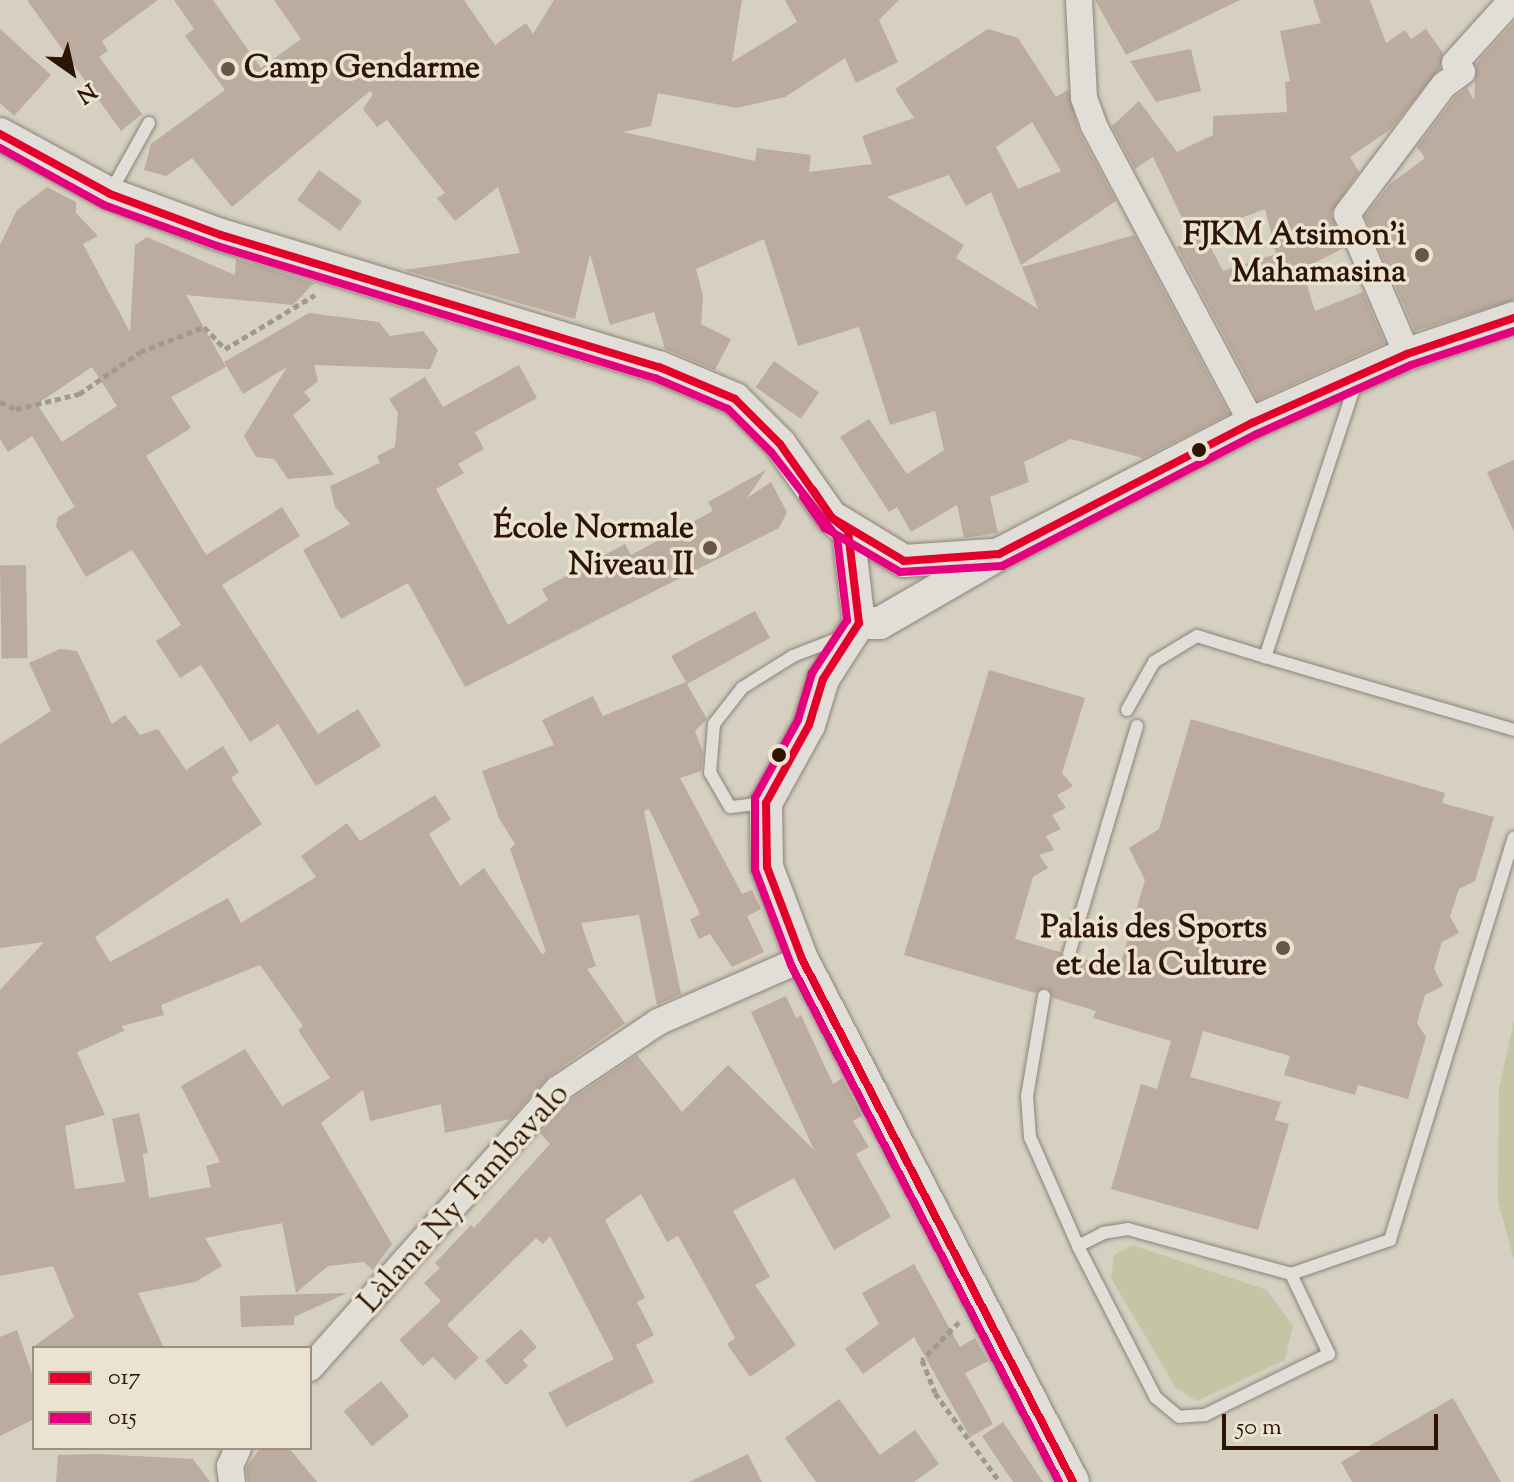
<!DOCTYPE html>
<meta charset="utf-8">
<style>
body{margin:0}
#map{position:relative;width:1514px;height:1482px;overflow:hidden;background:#d6d0c2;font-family:"Sorts Mill Goudy",serif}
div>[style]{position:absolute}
.green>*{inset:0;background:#c5c4a4}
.building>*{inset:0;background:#bcab9f;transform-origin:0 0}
.path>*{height:5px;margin-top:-2.5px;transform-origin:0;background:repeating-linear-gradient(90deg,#9f9992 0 6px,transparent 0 10px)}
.roads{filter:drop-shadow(0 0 2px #8b8479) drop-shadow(0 0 2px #8b8479)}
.service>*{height:12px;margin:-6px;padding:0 6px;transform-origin:6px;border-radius:6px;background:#e0ded6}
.minor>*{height:26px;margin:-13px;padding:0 13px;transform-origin:13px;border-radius:13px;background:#e0ded6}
.tertiary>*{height:32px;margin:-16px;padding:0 16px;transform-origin:16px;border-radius:16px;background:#e0ded6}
.bus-1>*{height:8px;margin:-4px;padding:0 4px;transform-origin:4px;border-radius:4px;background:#e4002b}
.bus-2>*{height:8px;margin:-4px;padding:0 4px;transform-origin:4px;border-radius:4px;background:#e5007d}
.dots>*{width:22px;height:22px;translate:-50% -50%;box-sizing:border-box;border:4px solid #eae3d2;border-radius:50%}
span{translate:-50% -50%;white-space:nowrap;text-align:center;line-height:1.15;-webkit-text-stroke:7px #eae3d2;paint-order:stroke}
.poi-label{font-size:32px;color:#2e1403;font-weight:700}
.left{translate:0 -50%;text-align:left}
.right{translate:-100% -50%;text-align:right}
.street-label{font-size:32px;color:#2e1403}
.legend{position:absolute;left:32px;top:1346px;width:280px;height:104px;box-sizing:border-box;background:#eae3d2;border:2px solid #9f907f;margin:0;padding:10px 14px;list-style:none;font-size:24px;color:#2e1403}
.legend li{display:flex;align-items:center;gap:16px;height:40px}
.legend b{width:40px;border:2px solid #9f907f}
.north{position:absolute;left:32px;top:32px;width:80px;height:80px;-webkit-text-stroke:6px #eae3d2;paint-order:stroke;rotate:146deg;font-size:22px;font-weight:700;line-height:32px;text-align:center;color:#2e1403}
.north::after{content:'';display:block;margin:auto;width:28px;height:36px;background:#2e1403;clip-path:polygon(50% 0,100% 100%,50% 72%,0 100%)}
.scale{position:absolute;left:1222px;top:1414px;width:216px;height:36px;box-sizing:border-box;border:4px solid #2e1403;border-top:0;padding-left:10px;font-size:24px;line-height:28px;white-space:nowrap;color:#2e1403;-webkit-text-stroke:6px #eae3d2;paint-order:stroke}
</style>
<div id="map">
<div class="green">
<i style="clip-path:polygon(1514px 1020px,1514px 1261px,1498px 1201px,1499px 1089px)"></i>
<i style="clip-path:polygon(1132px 1245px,1267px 1290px,1293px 1326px,1285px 1360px,1197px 1401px,1176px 1388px,1111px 1278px,1114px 1255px)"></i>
</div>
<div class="building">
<i style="clip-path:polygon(27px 0,158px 0,102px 41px,108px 51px,99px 57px,142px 114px,121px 131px)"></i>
<i style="clip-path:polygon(evenodd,174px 0,213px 0,261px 68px,301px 39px,274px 0,464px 0,495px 45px,526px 23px,533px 34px,554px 0,742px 0,732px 62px,797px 22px,785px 0,899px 0,879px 20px,898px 62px,856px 83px,845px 58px,785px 97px,737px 108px,658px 93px,651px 126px,623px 132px,755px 161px,757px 148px,811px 155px,809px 172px,872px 164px,862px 136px,914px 118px,895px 89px,988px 29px,1018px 38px,1056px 97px,1068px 90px,1079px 132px,1116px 201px,1021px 265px,991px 192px,966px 206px,949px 175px,887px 197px,964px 245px,956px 258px,1038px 309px,1022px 267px,1134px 235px,1229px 414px,1143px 458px,1071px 439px,1024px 462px,1029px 482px,990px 497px,998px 533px,964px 538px,957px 505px,911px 532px,897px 507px,889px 512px,840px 437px,869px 419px,907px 474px,944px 450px,935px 411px,890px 425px,859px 327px,798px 346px,764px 239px,696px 269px,703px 296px,701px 324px,731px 339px,715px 370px,665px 349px,654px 312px,610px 325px,590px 254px,575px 319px,404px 270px,520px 253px,498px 187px,455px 221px,437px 198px,445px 193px,387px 120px,377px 127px,363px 109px,373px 94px,370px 91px,232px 207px,192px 158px,166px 176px,144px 170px,151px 144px,225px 90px,185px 36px,194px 29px,174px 0,1032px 122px,1061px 171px,1018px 189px,996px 147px,1032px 122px)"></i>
<i style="clip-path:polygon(1095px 0,1240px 0,1126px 55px)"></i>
<i style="clip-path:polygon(1313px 0,1370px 0,1386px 43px,1405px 30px,1411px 39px,1426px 29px,1443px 53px,1440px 68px,1391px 129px,1350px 157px,1359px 172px,1331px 213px,1344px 248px,1302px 269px,1315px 311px,1363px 292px,1385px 343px,1258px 400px,1177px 247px,1204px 235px,1223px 271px,1276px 254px,1265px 209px,1191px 237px,1153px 157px,1135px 169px,1112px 126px,1139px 101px,1177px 152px,1213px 135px,1213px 116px,1287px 112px,1285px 82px,1290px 81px,1280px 31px,1321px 23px)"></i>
<i style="clip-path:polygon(1514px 22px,1514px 300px,1415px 331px,1365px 216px,1390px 184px,1425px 158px,1417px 147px,1455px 97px,1467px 88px,1474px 100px,1476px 64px)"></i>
<i style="clip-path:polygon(0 29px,51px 75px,14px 116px,0 103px)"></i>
<i style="clip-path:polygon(1191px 49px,1201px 91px,1156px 102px,1130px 61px)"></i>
<i style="left:319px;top:170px;width:53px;height:37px;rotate:36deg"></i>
<i style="clip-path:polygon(evenodd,47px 187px,76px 202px,76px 213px,98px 236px,83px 244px,130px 332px,135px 245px,147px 237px,235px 275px,236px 259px,314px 283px,293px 305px,186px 295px,226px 367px,171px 397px,191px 428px,146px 456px,206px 555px,282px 507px,300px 536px,222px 585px,318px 734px,358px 709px,381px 746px,316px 786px,278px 724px,250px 742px,201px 665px,180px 678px,156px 641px,181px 625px,132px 550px,86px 577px,56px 526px,58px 517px,75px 507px,32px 436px,8px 452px,0 439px,0 245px,17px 210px,47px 187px,92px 367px,117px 406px,62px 442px,37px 404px,92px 367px)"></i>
<i style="clip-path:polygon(309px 313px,379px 322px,390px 336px,423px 331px,438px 350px,430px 369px,314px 365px,318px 381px,304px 392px,311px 400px,293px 415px,334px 475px,288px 479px,274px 459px,256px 457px,244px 436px,287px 367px,243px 394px,224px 362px)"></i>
<i style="left:774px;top:361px;width:55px;height:32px;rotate:35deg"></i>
<i style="clip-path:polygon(519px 365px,537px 398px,475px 432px,484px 449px,458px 464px,464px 473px,436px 489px,508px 625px,548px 600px,542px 589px,625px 544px,631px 555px,713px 511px,708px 502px,766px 470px,747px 498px,771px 482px,787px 512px,779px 528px,465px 687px,408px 583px,341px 619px,303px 550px,350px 524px,335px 507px,330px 486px,380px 463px,377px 456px,395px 447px,398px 413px,389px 399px,425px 377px,443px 407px)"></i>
<i style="clip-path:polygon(1514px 460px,1514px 532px,1487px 472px)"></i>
<i style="left:26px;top:565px;width:93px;height:26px;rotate:89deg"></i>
<i style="clip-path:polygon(evenodd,755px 611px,770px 638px,687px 684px,707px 719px,695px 731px,703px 752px,701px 771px,680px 778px,742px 894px,752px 890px,761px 909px,747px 916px,764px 952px,732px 967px,710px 934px,699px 939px,690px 920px,700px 914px,649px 809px,644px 811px,681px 994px,657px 1005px,639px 915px,581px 923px,596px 966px,587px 969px,625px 1023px,549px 1076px,510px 1119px,445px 1133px,441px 1104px,370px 1121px,363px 1090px,321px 1123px,392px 1244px,373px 1270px,364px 1262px,328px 1266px,296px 1293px,282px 1223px,205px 1238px,222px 1266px,195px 1282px,138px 1293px,164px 1348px,32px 1348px,74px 1317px,53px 1266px,0 1276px,0 990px,44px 942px,0 948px,0 744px,51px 711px,29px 663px,60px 649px,77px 651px,112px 724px,125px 715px,140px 735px,158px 729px,186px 770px,223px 746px,239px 772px,231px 778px,262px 824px,95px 937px,110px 962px,228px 898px,241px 923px,316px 877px,301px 856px,347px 823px,360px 841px,435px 795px,451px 819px,429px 834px,460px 886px,484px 868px,542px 954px,546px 952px,510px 849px,515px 844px,499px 818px,482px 771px,554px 745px,542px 720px,593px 696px,603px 716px,686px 682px,671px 656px,755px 611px,260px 965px,303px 1026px,298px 1030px,330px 1078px,282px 1106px,245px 1049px,181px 1086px,220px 1162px,206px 1166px,211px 1187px,149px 1198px,143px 1154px,148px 1153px,139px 1113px,112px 1119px,125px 1182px,75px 1189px,65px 1126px,105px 1115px,77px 1052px,124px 1031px,122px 1026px,164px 1015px,161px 1005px,260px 965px)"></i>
<i style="clip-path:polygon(989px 670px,1085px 698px,1062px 773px,1073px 786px,1057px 795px,1066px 808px,1052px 815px,1061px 829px,1046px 836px,1054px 850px,1039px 855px,1048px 868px,1033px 877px,1015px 939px,1060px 952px,1067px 963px,1077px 957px,1119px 969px,1145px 880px,1129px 848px,1159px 829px,1191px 719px,1445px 793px,1442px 803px,1494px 817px,1475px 881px,1459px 889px,1450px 916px,1459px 933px,1442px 942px,1434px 969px,1443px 986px,1425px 995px,1417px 1023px,1426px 1037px,1408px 1099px,1358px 1085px,1355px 1095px,1284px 1075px,1290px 1056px,1203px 1031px,1190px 1077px,1281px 1102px,1275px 1120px,1289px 1124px,1258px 1230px,1111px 1189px,1141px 1084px,1157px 1089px,1171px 1041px,1093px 1018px,1096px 1011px,1053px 998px,1046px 987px,1035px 993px,904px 955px)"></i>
<i style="clip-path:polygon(786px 996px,796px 1018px,801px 1015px,833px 1084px,842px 1078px,862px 1116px,853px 1121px,869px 1147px,856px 1154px,891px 1217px,834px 1250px,794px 1178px,733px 1211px,770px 1277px,755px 1285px,796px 1345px,750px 1377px,727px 1344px,735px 1338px,678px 1236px,667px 1242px,641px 1194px,605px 1220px,645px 1298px,637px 1302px,654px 1335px,636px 1345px,654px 1382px,566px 1427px,548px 1393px,614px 1359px,550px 1236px,543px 1244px,536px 1238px,447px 1325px,479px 1358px,455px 1380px,433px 1357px,423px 1366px,399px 1340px,441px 1301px,424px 1283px,440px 1268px,435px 1263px,471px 1225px,474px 1228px,550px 1144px,540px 1133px,569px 1101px,637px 1055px,682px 1112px,728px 1065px,814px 1150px,751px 1012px)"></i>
<i style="clip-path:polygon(914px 1264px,960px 1347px,975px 1338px,988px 1361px,965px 1373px,993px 1424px,970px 1437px,914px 1337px,863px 1374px,845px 1349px,879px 1324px,862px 1293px)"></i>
<i style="clip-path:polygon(347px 1293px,294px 1317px,294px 1325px,241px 1327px,240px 1296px)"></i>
<i style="clip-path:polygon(521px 1329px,537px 1347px,523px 1360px,528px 1366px,506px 1385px,485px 1361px)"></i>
<i style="clip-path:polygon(17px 1330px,34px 1379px,34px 1419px,0 1436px,0 1337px)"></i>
<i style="left:381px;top:1381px;width:45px;height:48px;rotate:51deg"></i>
<i style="clip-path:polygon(1453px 1398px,1501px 1482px,1352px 1482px,1341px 1462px)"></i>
<i style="clip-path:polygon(839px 1399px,880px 1455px,915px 1430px,939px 1464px,914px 1482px,816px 1482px,785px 1438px)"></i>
<i style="clip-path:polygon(1003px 1422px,1043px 1482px,1013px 1482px,982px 1436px)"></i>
<i style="clip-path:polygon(260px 1448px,289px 1448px,317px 1482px,248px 1482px,246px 1468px)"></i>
<i style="clip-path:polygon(99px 1454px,193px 1459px,210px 1482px,56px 1482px,58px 1455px)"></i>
<i style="clip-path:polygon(748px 1454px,762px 1482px,689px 1482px)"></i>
</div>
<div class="path">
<i style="left:0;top:402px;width:17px;rotate:24deg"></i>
<i style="left:16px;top:409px;width:65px;rotate:-13.4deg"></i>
<i style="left:79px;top:394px;width:74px;rotate:-34.5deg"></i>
<i style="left:140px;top:352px;width:69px;rotate:-21.3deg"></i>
<i style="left:204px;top:327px;width:30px;rotate:46deg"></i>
<i style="left:225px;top:349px;width:105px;rotate:-31deg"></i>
<i style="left:959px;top:1322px;width:53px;rotate:134.2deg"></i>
<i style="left:922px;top:1360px;width:35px;rotate:68deg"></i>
<i style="left:935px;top:1393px;width:110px;rotate:53.9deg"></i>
</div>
<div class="roads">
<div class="service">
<i style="left:110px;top:193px;width:80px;rotate:-60.9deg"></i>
<i style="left:1356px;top:382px;width:290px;rotate:108.3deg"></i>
<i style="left:1265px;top:657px;width:259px;rotate:16.3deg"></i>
<i style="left:1127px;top:710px;width:55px;rotate:-60.6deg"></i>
<i style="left:1154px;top:662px;width:50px;rotate:-31.2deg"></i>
<i style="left:1197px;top:636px;width:71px;rotate:17.2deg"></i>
<i style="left:764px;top:803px;width:34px;rotate:173deg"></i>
<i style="left:730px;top:807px;width:39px;rotate:-120deg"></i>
<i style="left:710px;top:773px;width:49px;rotate:-85.3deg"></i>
<i style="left:714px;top:724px;width:46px;rotate:-52.1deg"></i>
<i style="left:742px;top:688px;width:60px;rotate:-32.1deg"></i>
<i style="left:793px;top:656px;width:53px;rotate:-21.2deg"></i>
<i style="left:1069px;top:954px;width:238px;rotate:-73.4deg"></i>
<i style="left:1044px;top:996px;width:101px;rotate:99.6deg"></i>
<i style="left:1027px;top:1096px;width:41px;rotate:85.8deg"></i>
<i style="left:1030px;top:1137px;width:119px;rotate:66.2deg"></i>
<i style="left:1291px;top:1274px;width:89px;rotate:64.6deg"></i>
<i style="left:1329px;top:1354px;width:138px;rotate:153.8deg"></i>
<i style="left:1205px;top:1415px;width:26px;rotate:176deg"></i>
<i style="left:1179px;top:1417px;width:30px;rotate:-140deg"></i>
<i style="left:1156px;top:1398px;width:171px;rotate:-117.2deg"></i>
<i style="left:1078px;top:1246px;width:28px;rotate:-27deg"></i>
<i style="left:1103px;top:1233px;width:25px;rotate:-9deg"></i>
<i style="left:1128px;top:1229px;width:169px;rotate:15.4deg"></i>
<i style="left:1291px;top:1274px;width:105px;rotate:-19deg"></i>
<i style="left:1390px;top:1240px;width:421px;rotate:-72.9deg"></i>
</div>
<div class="minor">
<i style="left:1079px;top:0;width:98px;rotate:87.1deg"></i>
<i style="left:1084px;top:98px;width:30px;rotate:70deg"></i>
<i style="left:1094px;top:126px;width:336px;rotate:62deg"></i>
<i style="left:1407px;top:354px;width:152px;rotate:-113.2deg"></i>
<i style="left:1347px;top:214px;width:161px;rotate:-53.1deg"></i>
<i style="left:1444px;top:85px;width:22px;rotate:-36deg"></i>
<i style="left:1462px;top:72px;width:11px;rotate:-128deg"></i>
<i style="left:1455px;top:63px;width:84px;rotate:-47.9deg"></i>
<i style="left:310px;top:1368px;width:373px;rotate:-48.4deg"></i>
<i style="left:558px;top:1089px;width:120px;rotate:-33.8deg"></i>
<i style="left:658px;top:1022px;width:157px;rotate:-23.6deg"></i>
<i style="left:232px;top:1482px;width:16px;rotate:-97deg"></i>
<i style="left:230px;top:1466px;width:20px;rotate:-66deg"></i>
</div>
<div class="tertiary">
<i style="left:0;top:134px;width:125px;rotate:28.6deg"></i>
<i style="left:110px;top:194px;width:118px;rotate:20.3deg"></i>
<i style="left:221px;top:235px;width:457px;rotate:16.8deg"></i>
<i style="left:659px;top:367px;width:82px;rotate:22.8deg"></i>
<i style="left:735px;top:399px;width:64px;rotate:45deg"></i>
<i style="left:780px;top:444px;width:90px;rotate:54.9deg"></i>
<i style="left:832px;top:518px;width:21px;rotate:39deg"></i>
<i style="left:848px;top:531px;width:93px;rotate:83.2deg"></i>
<i style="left:835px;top:519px;width:81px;rotate:31.3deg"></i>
<i style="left:904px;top:561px;width:88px;rotate:-3.9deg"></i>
<i style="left:859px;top:623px;width:67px;rotate:122.7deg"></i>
<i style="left:823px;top:679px;width:48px;rotate:106.9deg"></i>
<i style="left:809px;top:725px;width:89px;rotate:118.9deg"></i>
<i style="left:766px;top:803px;width:64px;rotate:89.1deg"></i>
<i style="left:767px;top:867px;width:98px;rotate:69.2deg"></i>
<i style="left:802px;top:959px;width:589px;rotate:62.61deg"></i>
<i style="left:859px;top:623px;width:21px"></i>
<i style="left:880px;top:623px;width:138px;rotate:-30.1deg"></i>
<i style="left:999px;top:554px;width:285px;rotate:-27.4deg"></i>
<i style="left:1252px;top:423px;width:170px;rotate:-24deg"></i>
<i style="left:1407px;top:354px;width:113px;rotate:-18.6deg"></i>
</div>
</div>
<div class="bus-1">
<i style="left:0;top:134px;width:125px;rotate:28.6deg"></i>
<i style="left:110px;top:194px;width:118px;rotate:20.3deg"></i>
<i style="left:221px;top:235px;width:457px;rotate:16.8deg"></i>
<i style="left:659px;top:367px;width:82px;rotate:22.8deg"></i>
<i style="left:735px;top:399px;width:64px;rotate:45deg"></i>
<i style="left:780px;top:444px;width:90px;rotate:54.9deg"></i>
<i style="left:832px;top:518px;width:21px;rotate:39deg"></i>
<i style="left:848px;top:531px;width:93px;rotate:83.2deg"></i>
<i style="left:859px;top:623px;width:67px;rotate:122.7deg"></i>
<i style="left:823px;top:679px;width:48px;rotate:106.9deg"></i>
<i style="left:809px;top:725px;width:89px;rotate:118.9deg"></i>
<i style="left:766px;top:803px;width:64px;rotate:89.1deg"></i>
<i style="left:767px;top:867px;width:98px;rotate:69.2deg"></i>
<i style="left:802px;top:959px;width:589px;rotate:62.61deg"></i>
<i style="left:813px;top:490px;width:34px;rotate:56deg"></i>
<i style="left:832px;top:518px;width:84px;rotate:30.8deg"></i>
<i style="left:904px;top:561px;width:95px;rotate:-4.2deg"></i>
<i style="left:999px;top:554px;width:285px;rotate:-27.4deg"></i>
<i style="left:1252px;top:423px;width:170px;rotate:-24deg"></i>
<i style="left:1407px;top:354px;width:113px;rotate:-18.6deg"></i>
</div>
<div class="bus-2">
<i style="left:0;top:148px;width:119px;rotate:28.7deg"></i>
<i style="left:104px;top:205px;width:120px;rotate:19.9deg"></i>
<i style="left:217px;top:246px;width:457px;rotate:16.8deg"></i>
<i style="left:655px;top:378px;width:79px;rotate:23deg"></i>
<i style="left:728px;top:409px;width:61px;rotate:45deg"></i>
<i style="left:771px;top:452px;width:108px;rotate:52.2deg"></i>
<i style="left:837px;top:537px;width:84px;rotate:83.1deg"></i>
<i style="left:847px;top:620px;width:64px;rotate:123.4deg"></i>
<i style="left:812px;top:673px;width:49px;rotate:106.6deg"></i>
<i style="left:798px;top:720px;width:89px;rotate:118.9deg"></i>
<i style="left:755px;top:798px;width:72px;rotate:90deg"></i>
<i style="left:755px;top:870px;width:102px;rotate:69.2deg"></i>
<i style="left:791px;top:965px;width:582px;rotate:62.6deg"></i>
<i style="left:803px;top:497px;width:38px;rotate:55deg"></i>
<i style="left:825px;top:528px;width:87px;rotate:30.4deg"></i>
<i style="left:900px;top:572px;width:102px;rotate:-3.4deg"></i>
<i style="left:1002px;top:566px;width:287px;rotate:-27.4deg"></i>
<i style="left:1257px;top:434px;width:169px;rotate:-24.1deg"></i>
<i style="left:1411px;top:365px;width:108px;rotate:-18.3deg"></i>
</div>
<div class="dots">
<i style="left:228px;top:69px;background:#695646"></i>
<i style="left:1422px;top:255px;background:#695646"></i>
<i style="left:1199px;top:450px;background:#2e1403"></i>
<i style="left:710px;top:548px;background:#695646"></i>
<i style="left:779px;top:755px;background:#2e1403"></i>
<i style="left:1283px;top:948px;background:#695646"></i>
</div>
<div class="poi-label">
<span class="left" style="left:244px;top:69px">Camp Gendarme</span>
<span class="right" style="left:1406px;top:255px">FJKM Atsimon'i<br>Mahamasina</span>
<span class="right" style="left:694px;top:548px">École Normale<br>Niveau II</span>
<span class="right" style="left:1267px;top:948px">Palais des Sports<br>et de la Culture</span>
</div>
<div class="street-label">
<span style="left:465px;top:1199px;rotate:-48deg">Làlana Ny Tambavalo</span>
</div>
<ul class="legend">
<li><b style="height:10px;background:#e4002b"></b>017</li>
<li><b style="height:10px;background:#e5007d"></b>015</li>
</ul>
<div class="north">N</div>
<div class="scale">50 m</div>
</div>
